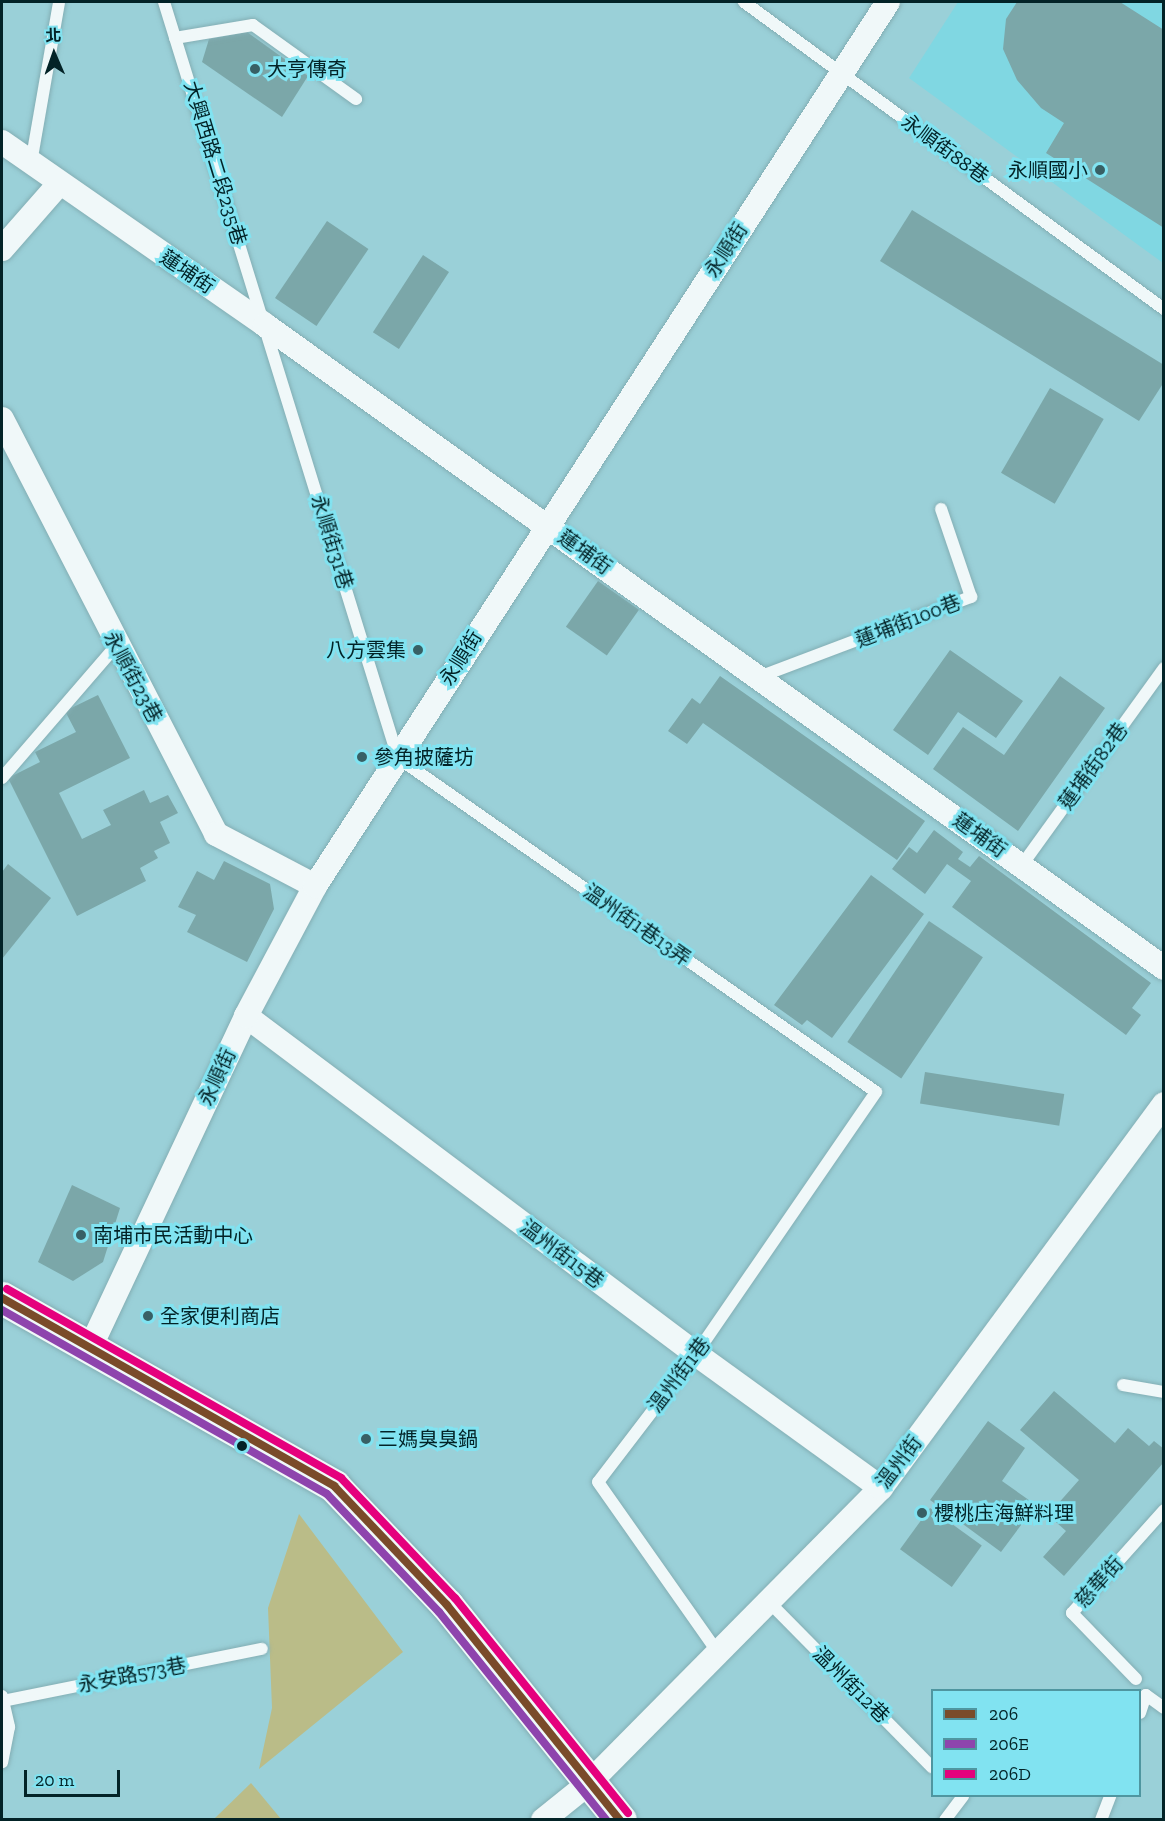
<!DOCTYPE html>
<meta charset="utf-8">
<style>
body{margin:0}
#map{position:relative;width:1165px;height:1821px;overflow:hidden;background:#9ad0d8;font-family:"Zilla Slab","Noto Sans TC",serif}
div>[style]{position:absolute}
.built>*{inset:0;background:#80d7e2}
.green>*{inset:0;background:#babc88}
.building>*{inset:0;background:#7ba7a9;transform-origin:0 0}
.roads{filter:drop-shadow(0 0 2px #83aeb4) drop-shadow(0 0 2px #83aeb4)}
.service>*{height:12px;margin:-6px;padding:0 6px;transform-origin:6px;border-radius:6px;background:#f0f8f9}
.minor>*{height:24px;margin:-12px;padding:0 12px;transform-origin:12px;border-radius:12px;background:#f0f8f9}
.secondary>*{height:33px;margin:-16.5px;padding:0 16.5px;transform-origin:16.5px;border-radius:16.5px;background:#f0f8f9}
.bus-1>*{height:8px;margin:-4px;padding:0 4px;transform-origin:4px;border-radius:4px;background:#7a4b2a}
.bus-2>*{height:8px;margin:-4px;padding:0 4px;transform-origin:4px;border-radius:4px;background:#8e44ad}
.bus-3>*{height:8px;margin:-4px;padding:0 4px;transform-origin:4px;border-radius:4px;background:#e5007d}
.dots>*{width:16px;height:16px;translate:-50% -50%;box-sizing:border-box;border:3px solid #81e3f1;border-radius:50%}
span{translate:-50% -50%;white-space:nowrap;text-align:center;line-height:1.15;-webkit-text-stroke:6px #81e3f1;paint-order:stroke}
.poi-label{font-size:20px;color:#032327}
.left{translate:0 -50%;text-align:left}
.right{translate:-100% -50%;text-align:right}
.street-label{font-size:20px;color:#032327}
.frame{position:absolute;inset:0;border:3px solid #032327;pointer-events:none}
.legend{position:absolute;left:931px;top:1689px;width:210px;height:108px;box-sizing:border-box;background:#81e3f1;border:2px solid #4f96a0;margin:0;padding:8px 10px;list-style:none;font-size:18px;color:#032327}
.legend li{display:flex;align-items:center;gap:12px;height:30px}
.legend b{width:30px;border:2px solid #4f96a0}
.north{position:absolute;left:24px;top:24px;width:60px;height:60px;-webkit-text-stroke:4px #81e3f1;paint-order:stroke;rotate:358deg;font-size:16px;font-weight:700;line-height:24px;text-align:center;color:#032327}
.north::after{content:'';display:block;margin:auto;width:21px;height:27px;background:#032327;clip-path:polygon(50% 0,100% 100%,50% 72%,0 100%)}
.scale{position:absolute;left:24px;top:1770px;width:96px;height:27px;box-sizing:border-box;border:3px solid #032327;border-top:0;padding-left:8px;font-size:18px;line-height:21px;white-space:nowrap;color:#032327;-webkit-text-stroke:4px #81e3f1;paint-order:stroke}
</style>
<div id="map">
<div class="built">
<i style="clip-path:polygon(958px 2px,1163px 2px,1163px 263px,909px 78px)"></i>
</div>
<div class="green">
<i style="clip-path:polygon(299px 1514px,403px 1652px,259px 1769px,272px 1708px,268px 1608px)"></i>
<i style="clip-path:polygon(251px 1783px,281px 1819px,214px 1819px)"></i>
</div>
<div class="building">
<i style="clip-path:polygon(1017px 2px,1120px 2px,1164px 30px,1164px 228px,1046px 153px,1064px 123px,1041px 108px,1017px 80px,1003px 49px,1006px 19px)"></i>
<i style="clip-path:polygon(247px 32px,308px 76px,282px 117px,202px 62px,209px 39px)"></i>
<i style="clip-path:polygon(912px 210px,1164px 365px,1164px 382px,1139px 421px,880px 261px)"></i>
<i style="left:327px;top:221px;width:50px;height:93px;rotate:34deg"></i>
<i style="left:423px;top:255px;width:31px;height:92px;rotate:33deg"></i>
<i style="left:1050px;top:388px;width:62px;height:98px;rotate:30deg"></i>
<i style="left:598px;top:581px;width:50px;height:56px;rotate:35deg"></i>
<i style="clip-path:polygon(950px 650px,1023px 701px,996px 738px,958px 712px,928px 755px,893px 730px)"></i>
<i style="clip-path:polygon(720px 676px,925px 821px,897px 860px,703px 723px,687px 744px,668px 731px,692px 698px,700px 704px)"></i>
<i style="clip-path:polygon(1060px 676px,1105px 708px,1018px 831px,933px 769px,963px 727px,1004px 755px)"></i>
<i style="clip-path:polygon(98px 695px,130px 758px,59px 793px,82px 839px,111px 825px,103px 810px,144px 790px,150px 803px,168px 795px,178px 813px,160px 822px,170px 843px,154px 851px,158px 858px,140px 868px,146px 881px,77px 916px,8px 778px,40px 762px,35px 752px,76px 732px,65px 711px)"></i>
<i style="clip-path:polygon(934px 830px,963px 852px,958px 859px,970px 867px,979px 856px,1151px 983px,1132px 1008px,1141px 1015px,1126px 1035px,952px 907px,971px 881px,947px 864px,925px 894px,892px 869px,909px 847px,917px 853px)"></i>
<i style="clip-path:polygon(224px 861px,270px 884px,274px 909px,247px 962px,187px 932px,196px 915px,178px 907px,197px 871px,214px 880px)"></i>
<i style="clip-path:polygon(8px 864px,51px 898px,2px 959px,2px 872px)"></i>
<i style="clip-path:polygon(871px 875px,924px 914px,832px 1038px,807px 1020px,802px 1025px,774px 1005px)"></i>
<i style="left:929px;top:921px;width:65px;height:146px;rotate:34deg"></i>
<i style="left:925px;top:1072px;width:141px;height:32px;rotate:9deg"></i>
<i style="clip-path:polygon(72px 1185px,120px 1208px,103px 1262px,73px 1281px,38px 1262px)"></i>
<i style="clip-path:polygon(1054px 1391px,1115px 1443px,1128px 1428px,1149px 1446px,1154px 1441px,1164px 1449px,1164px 1462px,1064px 1576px,1043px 1557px,1066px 1531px,1048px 1515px,1079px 1480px,1020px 1430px)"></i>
<i style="clip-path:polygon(988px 1421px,1025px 1448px,1002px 1481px,1036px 1505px,1001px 1552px,930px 1500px)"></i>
<i style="left:930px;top:1508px;width:64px;height:51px;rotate:36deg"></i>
</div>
<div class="roads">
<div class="service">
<i style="left:164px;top:2px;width:791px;rotate:72.8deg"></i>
<i style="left:398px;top:758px;width:583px;rotate:34.94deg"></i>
<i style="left:876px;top:1092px;width:318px;rotate:124.5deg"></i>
<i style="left:696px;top:1354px;width:161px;rotate:127.4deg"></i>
<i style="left:598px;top:1482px;width:210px;rotate:54.9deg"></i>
<i style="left:744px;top:2px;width:520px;rotate:36.17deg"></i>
<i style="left:175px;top:38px;width:79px;rotate:-9.5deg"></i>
<i style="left:253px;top:25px;width:127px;rotate:35.7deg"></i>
<i style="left:31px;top:163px;width:163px;rotate:-80.1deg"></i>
<i style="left:759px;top:677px;width:227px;rotate:-20.7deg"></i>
<i style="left:971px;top:597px;width:93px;rotate:-108.8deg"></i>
<i style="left:2px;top:778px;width:174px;rotate:-49.2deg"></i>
<i style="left:1022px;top:865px;width:243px;rotate:-54.2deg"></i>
<i style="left:1123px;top:1385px;width:42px;rotate:9.7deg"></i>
<i style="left:770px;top:1603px;width:231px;rotate:45.4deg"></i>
<i style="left:1136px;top:1679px;width:92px;rotate:-134.1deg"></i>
<i style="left:1072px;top:1613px;width:138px;rotate:-48.2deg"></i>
<i style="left:2px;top:1696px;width:32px;rotate:77deg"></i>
<i style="left:9px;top:1727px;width:36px;rotate:101deg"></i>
<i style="left:3px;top:1701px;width:264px;rotate:-11.4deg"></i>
<i style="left:1140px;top:1713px;width:19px;rotate:-72deg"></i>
<i style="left:1146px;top:1695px;width:22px;rotate:36deg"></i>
<i style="left:945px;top:1820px;width:30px;rotate:-53deg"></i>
<i style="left:1101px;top:1820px;width:26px;rotate:-69deg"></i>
</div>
<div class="minor">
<i style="left:2px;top:142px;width:320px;rotate:34.8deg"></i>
<i style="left:265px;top:325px;width:1105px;rotate:35.57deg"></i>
<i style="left:2px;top:249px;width:85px;rotate:-48.8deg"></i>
<i style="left:2px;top:419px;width:467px;rotate:62.7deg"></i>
<i style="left:216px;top:834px;width:112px;rotate:27.7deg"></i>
<i style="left:246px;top:1016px;width:563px;rotate:36.91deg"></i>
<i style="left:696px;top:1354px;width:228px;rotate:35.9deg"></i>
<i style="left:91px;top:1346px;width:365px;rotate:-64.8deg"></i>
<i style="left:246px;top:1016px;width:147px;rotate:-62deg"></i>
<i style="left:315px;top:886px;width:1053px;rotate:-57.05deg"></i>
<i style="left:543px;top:1820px;width:59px;rotate:-38.8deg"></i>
<i style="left:589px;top:1783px;width:415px;rotate:-45.3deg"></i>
<i style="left:881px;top:1488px;width:477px;rotate:-53.6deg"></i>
</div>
<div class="secondary">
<i style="left:2px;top:1298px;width:382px;rotate:29.5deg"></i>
<i style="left:334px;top:1486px;width:164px;rotate:46.5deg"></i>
<i style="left:447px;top:1605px;width:276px;rotate:51.2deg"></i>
</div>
</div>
<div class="bus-1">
<i style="left:2px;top:1298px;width:382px;rotate:29.5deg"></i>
<i style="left:334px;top:1486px;width:164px;rotate:46.5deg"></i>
<i style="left:447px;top:1605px;width:276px;rotate:51.2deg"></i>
</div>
<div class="bus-2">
<i style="left:2px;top:1310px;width:373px;rotate:29.5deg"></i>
<i style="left:327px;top:1494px;width:163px;rotate:46.5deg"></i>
<i style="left:439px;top:1612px;width:267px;rotate:51.2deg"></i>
</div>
<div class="bus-3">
<i style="left:7px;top:1289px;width:384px;rotate:29.5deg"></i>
<i style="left:341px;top:1478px;width:166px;rotate:46.5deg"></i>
<i style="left:455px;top:1598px;width:276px;rotate:51.2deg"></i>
</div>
<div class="dots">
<i style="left:255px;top:69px;background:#386065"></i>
<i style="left:1100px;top:170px;background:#386065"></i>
<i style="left:418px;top:650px;background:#386065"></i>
<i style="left:362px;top:757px;background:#386065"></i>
<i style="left:81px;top:1235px;background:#386065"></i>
<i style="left:148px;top:1316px;background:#386065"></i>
<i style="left:366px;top:1439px;background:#386065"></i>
<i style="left:242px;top:1446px;background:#032327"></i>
<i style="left:922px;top:1513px;background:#386065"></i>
</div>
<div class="poi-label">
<span class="left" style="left:267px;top:69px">大亨傳奇</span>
<span class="right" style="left:1088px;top:170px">永順國小</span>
<span class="right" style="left:406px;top:650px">八方雲集</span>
<span class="left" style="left:374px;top:757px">參角披薩坊</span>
<span class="left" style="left:93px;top:1235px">南埔市民活動中心</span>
<span class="left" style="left:160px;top:1316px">全家便利商店</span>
<span class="left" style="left:378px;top:1439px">三媽臭臭鍋</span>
<span class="left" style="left:934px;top:1513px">櫻桃庒海鮮料理</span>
</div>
<div class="street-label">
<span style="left:945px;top:149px;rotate:36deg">永順街88巷</span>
<span style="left:215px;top:163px;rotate:73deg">大興西路二段235巷</span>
<span style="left:726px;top:250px;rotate:-57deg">永順街</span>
<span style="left:187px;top:272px;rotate:34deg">蓮埔街</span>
<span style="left:332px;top:542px;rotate:73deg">永順街31巷</span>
<span style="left:585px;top:552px;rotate:36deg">蓮埔街</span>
<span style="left:908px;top:621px;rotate:-21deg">蓮埔街100巷</span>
<span style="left:461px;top:658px;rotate:-58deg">永順街</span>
<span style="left:133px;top:677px;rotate:62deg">永順街23巷</span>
<span style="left:1093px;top:766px;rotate:-54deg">蓮埔街82巷</span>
<span style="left:980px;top:835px;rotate:36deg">蓮埔街</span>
<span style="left:637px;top:925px;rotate:35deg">溫州街1巷13弄</span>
<span style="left:217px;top:1077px;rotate:-65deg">永順街</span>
<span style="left:562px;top:1254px;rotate:37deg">溫州街15巷</span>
<span style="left:679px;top:1375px;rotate:-53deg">溫州街1巷</span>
<span style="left:899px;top:1462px;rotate:-53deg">溫州街</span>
<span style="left:1099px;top:1582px;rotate:-48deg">慈華街</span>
<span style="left:132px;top:1675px;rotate:-11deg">永安路573巷</span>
<span style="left:851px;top:1685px;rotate:45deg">溫州街12巷</span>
</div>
<div class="frame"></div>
<ul class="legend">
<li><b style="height:8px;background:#7a4b2a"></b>206</li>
<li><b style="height:8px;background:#8e44ad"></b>206E</li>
<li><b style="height:8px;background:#e5007d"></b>206D</li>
</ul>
<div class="north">北</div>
<div class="scale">20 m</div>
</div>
